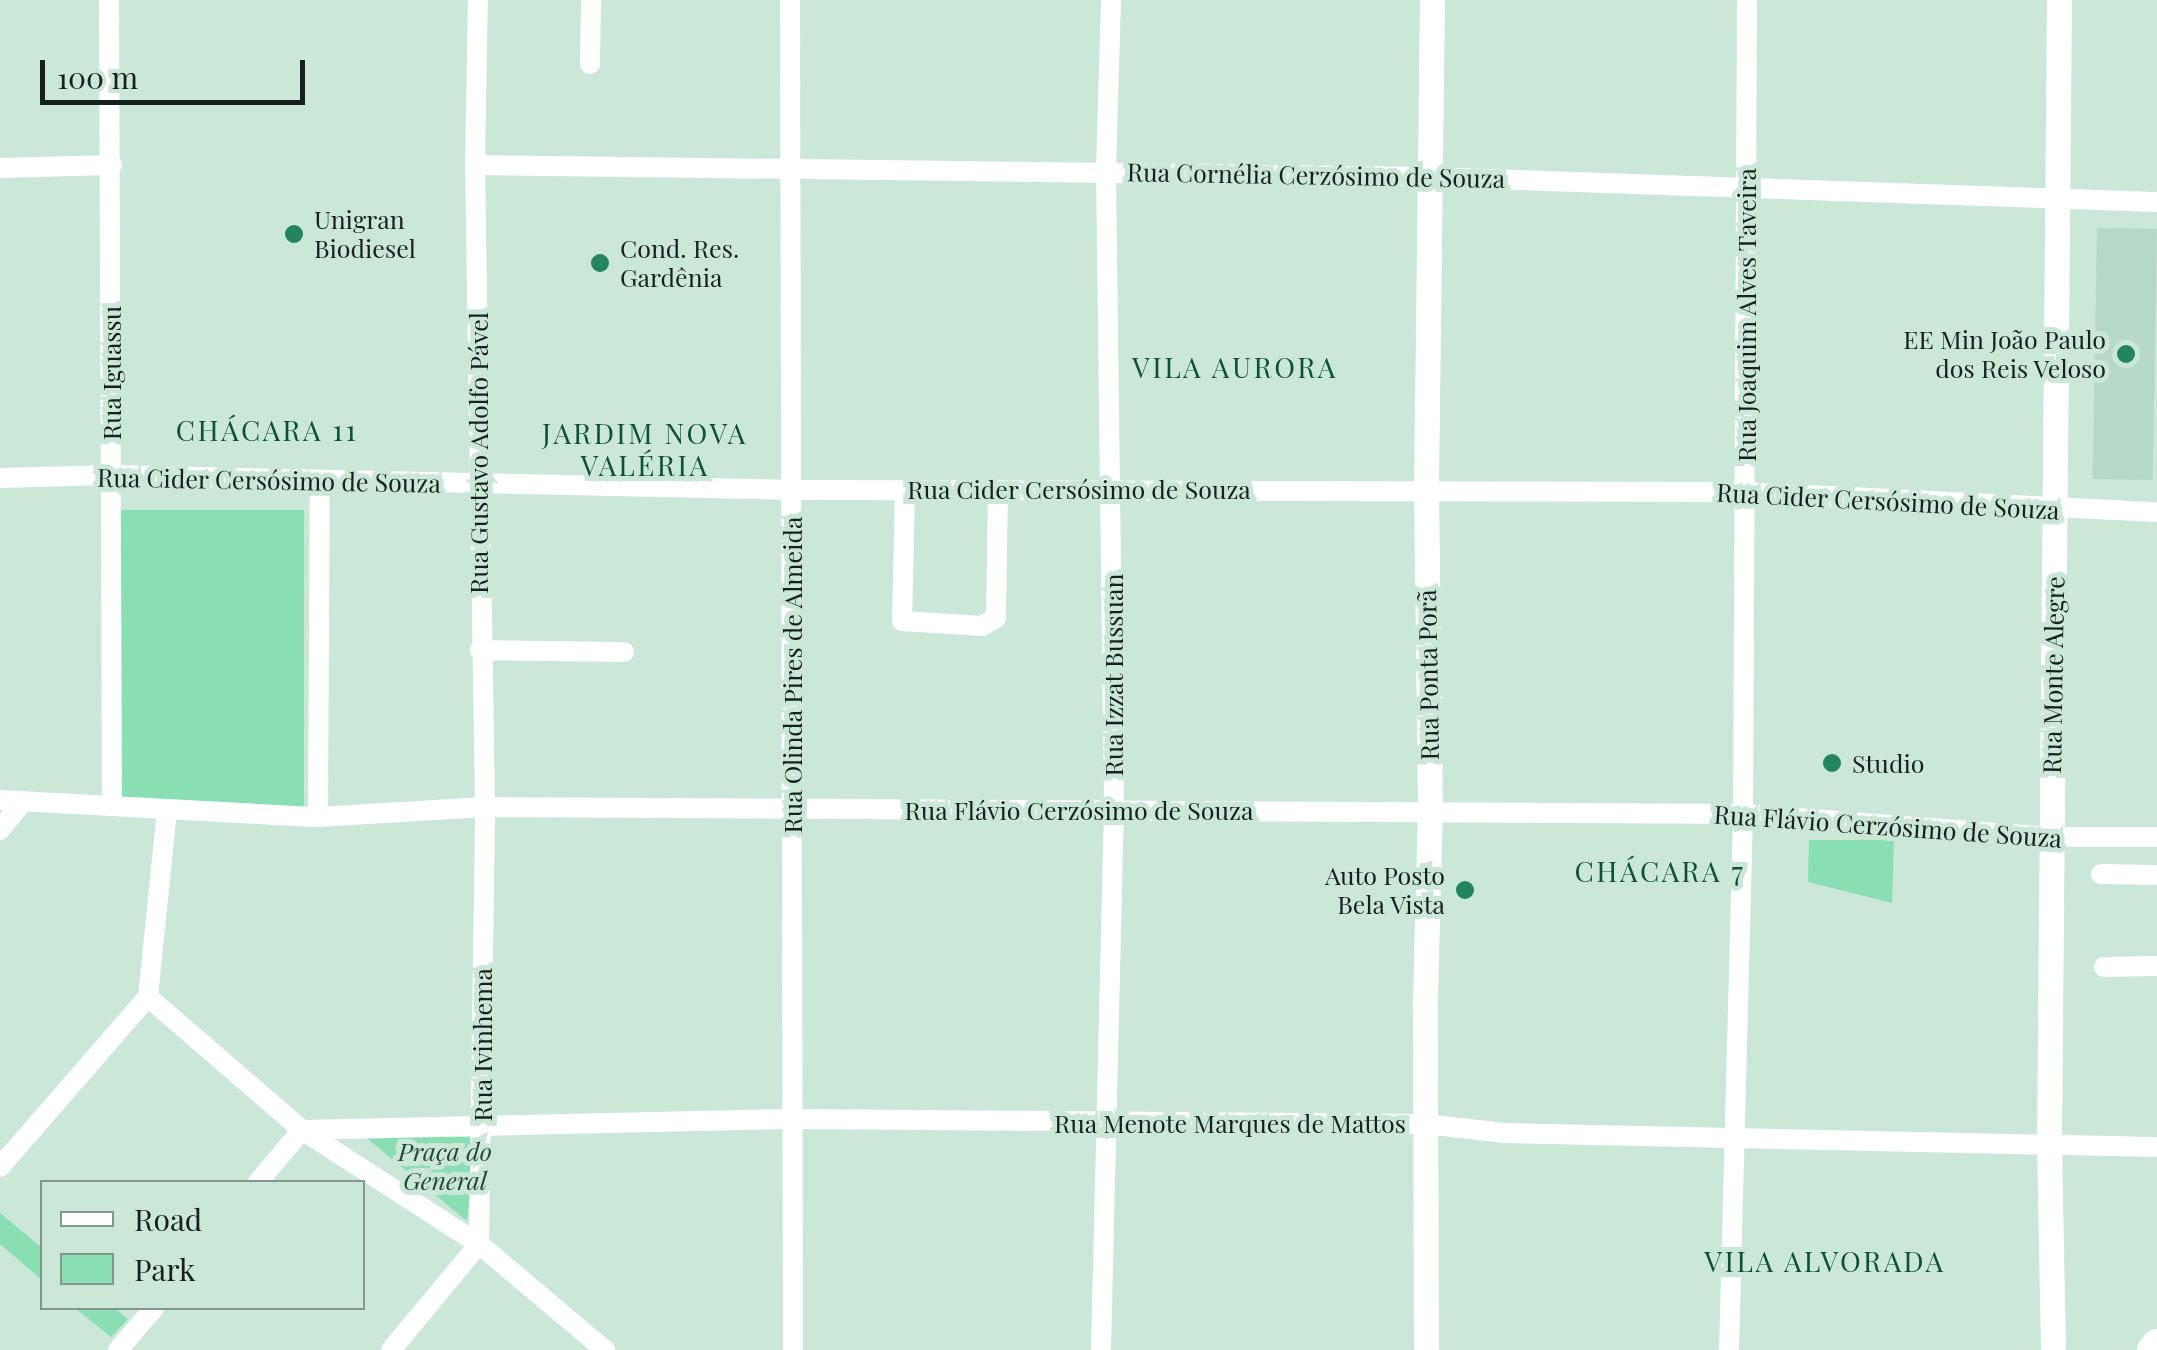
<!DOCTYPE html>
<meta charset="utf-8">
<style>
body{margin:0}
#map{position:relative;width:2157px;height:1350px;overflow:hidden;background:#cae7d7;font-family:"Playfair Display",serif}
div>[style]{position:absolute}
.built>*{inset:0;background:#b6d9c7;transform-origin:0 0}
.green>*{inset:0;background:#89deb4;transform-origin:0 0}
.minor>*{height:20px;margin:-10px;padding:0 10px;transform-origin:10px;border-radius:10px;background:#fff}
.tertiary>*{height:25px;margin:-12.5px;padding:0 12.5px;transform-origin:12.5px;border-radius:12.5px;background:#fff}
.primary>*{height:30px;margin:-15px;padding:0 15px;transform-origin:15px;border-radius:15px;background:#fff}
.dots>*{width:28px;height:28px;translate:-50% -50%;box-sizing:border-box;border:5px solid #cae7d7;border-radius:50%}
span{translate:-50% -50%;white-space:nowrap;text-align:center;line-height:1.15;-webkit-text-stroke:10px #cae7d7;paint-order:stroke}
.street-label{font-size:25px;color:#17211c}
.poi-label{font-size:25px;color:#17211c}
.left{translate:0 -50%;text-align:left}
.right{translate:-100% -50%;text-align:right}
.park-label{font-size:25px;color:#204936;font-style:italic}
.neighbourhood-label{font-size:28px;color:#0c5136;letter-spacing:2.5px}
.legend{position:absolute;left:40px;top:1180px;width:325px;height:130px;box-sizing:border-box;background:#cae7d7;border:2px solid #82988c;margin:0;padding:12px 18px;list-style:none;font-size:30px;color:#17211c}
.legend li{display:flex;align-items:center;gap:20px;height:50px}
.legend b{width:50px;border:2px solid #82988c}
.scale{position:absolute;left:40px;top:60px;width:265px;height:45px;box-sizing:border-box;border:5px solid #17211c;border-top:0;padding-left:12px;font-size:30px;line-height:35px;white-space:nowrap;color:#17211c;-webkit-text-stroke:8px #cae7d7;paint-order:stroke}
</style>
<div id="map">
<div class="built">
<i style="left:2097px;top:228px;width:60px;height:251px;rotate:1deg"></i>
</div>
<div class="green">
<i style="left:304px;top:510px;width:300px;height:185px;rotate:90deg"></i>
<i style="clip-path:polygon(1809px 840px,1894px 840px,1892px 903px,1808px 882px)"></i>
<i style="clip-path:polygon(364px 1136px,475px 1137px,467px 1221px)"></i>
<i style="clip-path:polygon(0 1213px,42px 1248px,42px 1280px,0 1244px)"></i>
<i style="clip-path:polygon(75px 1308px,114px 1308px,128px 1319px,111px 1337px)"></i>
</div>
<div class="minor">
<i style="left:109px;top:0;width:806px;rotate:89.79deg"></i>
<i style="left:790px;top:0;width:1350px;rotate:89.87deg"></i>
<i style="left:590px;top:64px;width:64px;rotate:-89.1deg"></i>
<i style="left:475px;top:165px;width:955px;rotate:0.72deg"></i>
<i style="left:1430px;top:177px;width:727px;rotate:1.97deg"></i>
<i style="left:0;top:168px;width:112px;rotate:-1.5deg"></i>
<i style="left:0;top:478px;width:111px;rotate:-1.5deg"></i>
<i style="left:111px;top:475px;width:682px;rotate:1.26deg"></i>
<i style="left:793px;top:490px;width:952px;rotate:0.12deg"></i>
<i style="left:1745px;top:492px;width:412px;rotate:2.8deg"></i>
<i style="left:905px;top:490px;width:131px;rotate:91.3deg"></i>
<i style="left:902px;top:621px;width:80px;rotate:3.6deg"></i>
<i style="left:982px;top:626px;width:16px;rotate:-30deg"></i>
<i style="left:996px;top:618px;width:128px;rotate:-89.1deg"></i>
<i style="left:480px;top:650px;width:144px;rotate:0.8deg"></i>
<i style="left:0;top:800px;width:318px;rotate:3.1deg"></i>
<i style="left:318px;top:817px;width:167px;rotate:-3.4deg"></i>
<i style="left:485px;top:807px;width:1258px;rotate:0.32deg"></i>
<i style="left:1743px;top:814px;width:309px;rotate:4.3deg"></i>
<i style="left:2051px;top:837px;width:106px"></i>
<i style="left:318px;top:817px;width:337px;rotate:-89.7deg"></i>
<i style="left:0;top:830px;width:35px;rotate:-51deg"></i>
<i style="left:2101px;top:874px;width:56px;rotate:1deg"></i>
<i style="left:2104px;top:967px;width:53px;rotate:-1.1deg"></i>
<i style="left:148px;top:997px;width:203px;rotate:40.8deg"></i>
<i style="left:302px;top:1130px;width:211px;rotate:32.8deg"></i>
<i style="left:479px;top:1244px;width:165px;rotate:40.1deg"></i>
<i style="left:148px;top:997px;width:189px;rotate:-84.2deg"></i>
<i style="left:0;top:1167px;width:225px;rotate:-49deg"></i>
<i style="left:258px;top:1182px;width:68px;rotate:-49.8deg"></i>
<i style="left:302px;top:1130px;width:489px;rotate:-1.3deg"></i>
<i style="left:791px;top:1119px;width:634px;rotate:0.45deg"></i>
<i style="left:1425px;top:1124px;width:80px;rotate:6.5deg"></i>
<i style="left:1504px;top:1133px;width:653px;rotate:1.23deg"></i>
<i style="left:118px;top:1350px;width:55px;rotate:-49.4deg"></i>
<i style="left:391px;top:1350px;width:138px;rotate:-50.3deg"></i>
<i style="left:479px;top:1244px;width:437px;rotate:-89.2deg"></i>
<i style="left:485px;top:807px;width:642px;rotate:-90.89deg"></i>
<i style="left:475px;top:165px;width:165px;rotate:-89deg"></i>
<i style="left:1101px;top:1350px;width:542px;rotate:-88.63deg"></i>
<i style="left:1114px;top:808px;width:638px;rotate:-90.72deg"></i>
<i style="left:1106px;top:170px;width:170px;rotate:-88.3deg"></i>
<i style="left:1729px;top:1350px;width:536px;rotate:-88.5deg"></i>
<i style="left:1743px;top:814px;width:814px;rotate:-89.72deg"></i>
</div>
<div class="tertiary">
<i style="left:1426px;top:1350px;width:352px;rotate:-90.2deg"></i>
<i style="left:1425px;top:998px;width:186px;rotate:-88.5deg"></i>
<i style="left:1430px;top:812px;width:323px;rotate:-90.7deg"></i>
<i style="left:1426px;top:489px;width:489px;rotate:-89.3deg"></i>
<i style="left:2053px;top:1350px;width:203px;rotate:-91.1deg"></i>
<i style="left:2049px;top:1147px;width:1147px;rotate:-89.5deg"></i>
</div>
<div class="primary">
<i style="left:2152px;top:1350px;width:8px;rotate:-50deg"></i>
</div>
<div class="dots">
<i style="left:294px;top:234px;background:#23845d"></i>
<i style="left:600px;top:263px;background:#23845d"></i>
<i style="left:2126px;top:354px;background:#23845d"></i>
<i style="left:1832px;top:763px;background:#23845d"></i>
<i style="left:1465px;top:890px;background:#23845d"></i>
</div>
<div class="street-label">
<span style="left:1316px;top:175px;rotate:1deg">Rua Cornélia Cerzósimo de Souza</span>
<span style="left:1746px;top:315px;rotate:-90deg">Rua Joaquim Alves Taveira</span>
<span style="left:111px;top:373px;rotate:-90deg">Rua Iguassu</span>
<span style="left:478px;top:453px;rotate:-90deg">Rua Gustavo Adolfo Pável</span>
<span style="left:269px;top:480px;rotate:1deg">Rua Cider Cersósimo de Souza</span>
<span style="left:1079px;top:489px">Rua Cider Cersósimo de Souza</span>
<span style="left:1888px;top:501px;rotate:3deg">Rua Cider Cersósimo de Souza</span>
<span style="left:792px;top:675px;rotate:-90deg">Rua Olinda Pires de Almeida</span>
<span style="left:1113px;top:675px;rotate:-90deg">Rua Izzat Bussuan</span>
<span style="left:1428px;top:675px;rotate:-91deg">Rua Ponta Porã</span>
<span style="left:2053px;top:675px;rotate:-89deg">Rua Monte Alegre</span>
<span style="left:1079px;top:810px">Rua Flávio Cerzósimo de Souza</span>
<span style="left:1888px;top:826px;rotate:4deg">Rua Flávio Cerzósimo de Souza</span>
<span style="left:482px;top:1045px;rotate:-90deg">Rua Ivinhema</span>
<span style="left:1230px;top:1123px">Rua Menote Marques de Mattos</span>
</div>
<div class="poi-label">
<span class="left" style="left:314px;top:234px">Unigran<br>Biodiesel</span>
<span class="left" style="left:620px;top:263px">Cond. Res.<br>Gardênia</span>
<span class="right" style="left:2106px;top:354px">EE Min João Paulo<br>dos Reis Veloso</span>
<span class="left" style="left:1852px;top:763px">Studio</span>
<span class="right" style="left:1445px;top:890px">Auto Posto<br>Bela Vista</span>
</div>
<div class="park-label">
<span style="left:445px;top:1166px">Praça do<br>General</span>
</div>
<div class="neighbourhood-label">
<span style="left:1235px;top:367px">VILA AURORA</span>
<span style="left:267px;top:430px">CHÁCARA 11</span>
<span style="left:645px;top:449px">JARDIM NOVA<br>VALÉRIA</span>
<span style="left:1660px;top:871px">CHÁCARA 7</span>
<span style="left:1825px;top:1261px">VILA ALVORADA</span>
</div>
<ul class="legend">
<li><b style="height:12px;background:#fff"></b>Road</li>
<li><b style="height:28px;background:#89deb4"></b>Park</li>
</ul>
<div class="scale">100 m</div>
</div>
